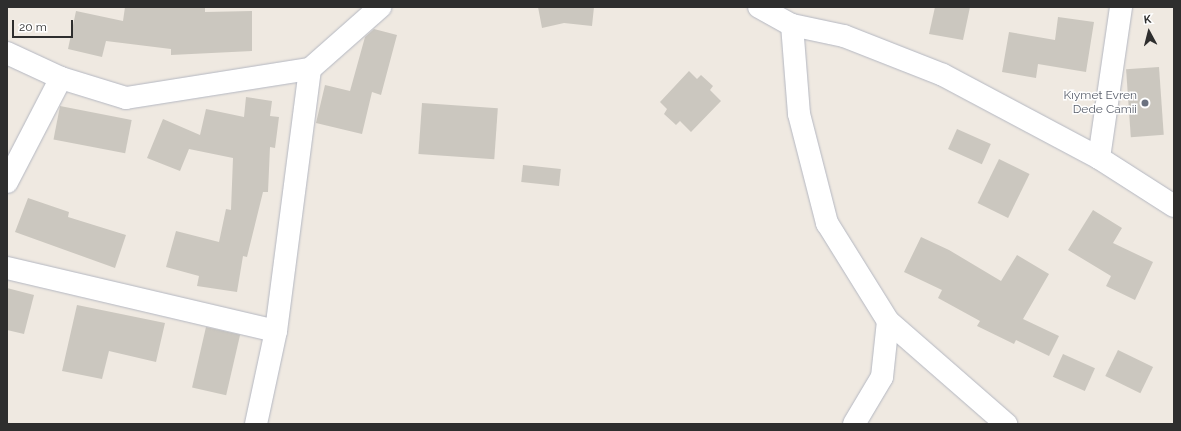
<!DOCTYPE html>
<meta charset="utf-8">
<style>
body{margin:0}
#map{position:relative;width:1181px;height:431px;overflow:hidden;background:#efe9e1;font-family:Raleway,sans-serif}
div>[style]{position:absolute}
.building>*{inset:0;background:#cbc7bf;transform-origin:0 0}
.roads{filter:drop-shadow(0 0 1px #b4b7c1) drop-shadow(0 0 1px #b4b7c1)}
.minor>*{height:22px;margin:-11px;padding:0 11px;transform-origin:11px;border-radius:11px;background:#fff}
.dots>*{width:11px;height:11px;translate:-50% -50%;box-sizing:border-box;border:2px solid #fff;border-radius:50%}
span{translate:-50% -50%;white-space:nowrap;text-align:center;line-height:1.15;-webkit-text-stroke:3px #fff;paint-order:stroke}
.worship-label{font-size:12px;color:#5b616d}
.right{translate:-100% -50%;text-align:right}
.frame{position:absolute;inset:0;border:8px solid #2e2e2e;pointer-events:none}
.north{position:absolute;left:1129px;top:12px;width:40px;height:40px;-webkit-text-stroke:3px #fff;paint-order:stroke;rotate:353deg;font-size:11px;font-weight:700;line-height:16px;text-align:center;color:#2e2e2e}
.north::after{content:'';display:block;margin:auto;width:14px;height:18px;background:#2e2e2e;clip-path:polygon(50% 0,100% 100%,50% 72%,0 100%)}
.scale{position:absolute;left:12px;top:20px;width:61px;height:18px;box-sizing:border-box;border:2px solid #2e2e2e;border-top:0;padding-left:5px;font-size:12px;line-height:14px;white-space:nowrap;color:#2e2e2e;-webkit-text-stroke:3px #fff;paint-order:stroke}
</style>
<div id="map">
<div class="building">
<i style="clip-path:polygon(125px 7px,205px 7px,205px 12px,252px 11px,252px 51px,171px 55px,171px 49px,106px 41px,102px 57px,68px 49px,76px 11px,123px 21px)"></i>
<i style="clip-path:polygon(538px 7px,594px 7px,592px 26px,564px 23px,542px 28px)"></i>
<i style="clip-path:polygon(935px 7px,970px 7px,963px 40px,929px 34px)"></i>
<i style="clip-path:polygon(1058px 17px,1094px 22px,1086px 72px,1038px 64px,1036px 78px,1002px 72px,1009px 32px,1055px 40px)"></i>
<i style="clip-path:polygon(374px 29px,397px 35px,381px 95px,372px 92px,362px 134px,316px 123px,325px 85px,350px 91px,365px 37px)"></i>
<i style="left:1159px;top:67px;width:68px;height:33px;rotate:86deg"></i>
<i style="clip-path:polygon(689px 71px,697px 79px,701px 75px,713px 86px,710px 90px,721px 101px,691px 132px,680px 121px,676px 125px,664px 114px,667px 109px,660px 102px)"></i>
<i style="clip-path:polygon(246px 97px,272px 101px,270px 116px,279px 117px,275px 148px,270px 147px,268px 192px,263px 192px,247px 257px,243px 256px,237px 292px,197px 286px,199px 276px,166px 267px,176px 231px,219px 242px,226px 209px,231px 210px,233px 158px,189px 149px,180px 171px,147px 158px,163px 119px,200px 135px,206px 109px,244px 117px)"></i>
<i style="left:422px;top:103px;width:76px;height:51px;rotate:4deg"></i>
<i style="left:60px;top:106px;width:73px;height:34px;rotate:11deg"></i>
<i style="left:957px;top:129px;width:37px;height:22px;rotate:24deg"></i>
<i style="left:999px;top:159px;width:34px;height:49px;rotate:26deg"></i>
<i style="left:523px;top:165px;width:38px;height:17px;rotate:6deg"></i>
<i style="clip-path:polygon(28px 198px,69px 212px,68px 217px,126px 235px,115px 268px,15px 232px)"></i>
<i style="clip-path:polygon(1093px 210px,1122px 228px,1113px 243px,1153px 262px,1135px 300px,1106px 286px,1111px 276px,1068px 250px)"></i>
<i style="clip-path:polygon(921px 237px,949px 250px,1001px 281px,1017px 255px,1049px 274px,1023px 319px,1059px 336px,1049px 356px,1016px 340px,1014px 344px,977px 326px,980px 321px,938px 298px,942px 290px,904px 272px)"></i>
<i style="clip-path:polygon(7px 288px,34px 295px,24px 334px,7px 330px)"></i>
<i style="clip-path:polygon(77px 305px,165px 323px,156px 362px,109px 351px,102px 379px,62px 371px)"></i>
<i style="left:206px;top:327px;width:35px;height:62px;rotate:13deg"></i>
<i style="left:1118px;top:350px;width:39px;height:29px;rotate:26deg"></i>
<i style="left:1063px;top:354px;width:35px;height:25px;rotate:24deg"></i>
</div>
<div class="roads">
<div class="minor">
<i style="left:759px;top:7px;width:38px;rotate:29deg"></i>
<i style="left:792px;top:25px;width:53px;rotate:11.9deg"></i>
<i style="left:844px;top:36px;width:106px;rotate:21.5deg"></i>
<i style="left:943px;top:75px;width:177px;rotate:28deg"></i>
<i style="left:1099px;top:158px;width:89px;rotate:32.6deg"></i>
<i style="left:792px;top:25px;width:89px;rotate:85.5deg"></i>
<i style="left:799px;top:114px;width:113px;rotate:75.6deg"></i>
<i style="left:827px;top:223px;width:115px;rotate:58.1deg"></i>
<i style="left:888px;top:321px;width:157px;rotate:41.1deg"></i>
<i style="left:7px;top:53px;width:60px;rotate:24.8deg"></i>
<i style="left:61px;top:78px;width:68px;rotate:17.1deg"></i>
<i style="left:126px;top:98px;width:186px;rotate:-9deg"></i>
<i style="left:310px;top:69px;width:94px;rotate:-41.5deg"></i>
<i style="left:1099px;top:158px;width:153px;rotate:-81.7deg"></i>
<i style="left:7px;top:182px;width:117px;rotate:-62.6deg"></i>
<i style="left:7px;top:268px;width:276px;rotate:13.2deg"></i>
<i style="left:256px;top:424px;width:95px;rotate:-77.9deg"></i>
<i style="left:276px;top:331px;width:264px;rotate:-82.6deg"></i>
<i style="left:854px;top:424px;width:55px;rotate:-59.2deg"></i>
<i style="left:882px;top:377px;width:56px;rotate:-83.9deg"></i>
</div>
</div>
<div class="dots">
<i style="left:1145px;top:103px;background:#6b7280"></i>
</div>
<div class="worship-label">
<span class="right" style="left:1137px;top:103px">Kıymet Evren<br>Dede Camii</span>
</div>
<div class="frame"></div>
<div class="north">K</div>
<div class="scale">20 m</div>
</div>
